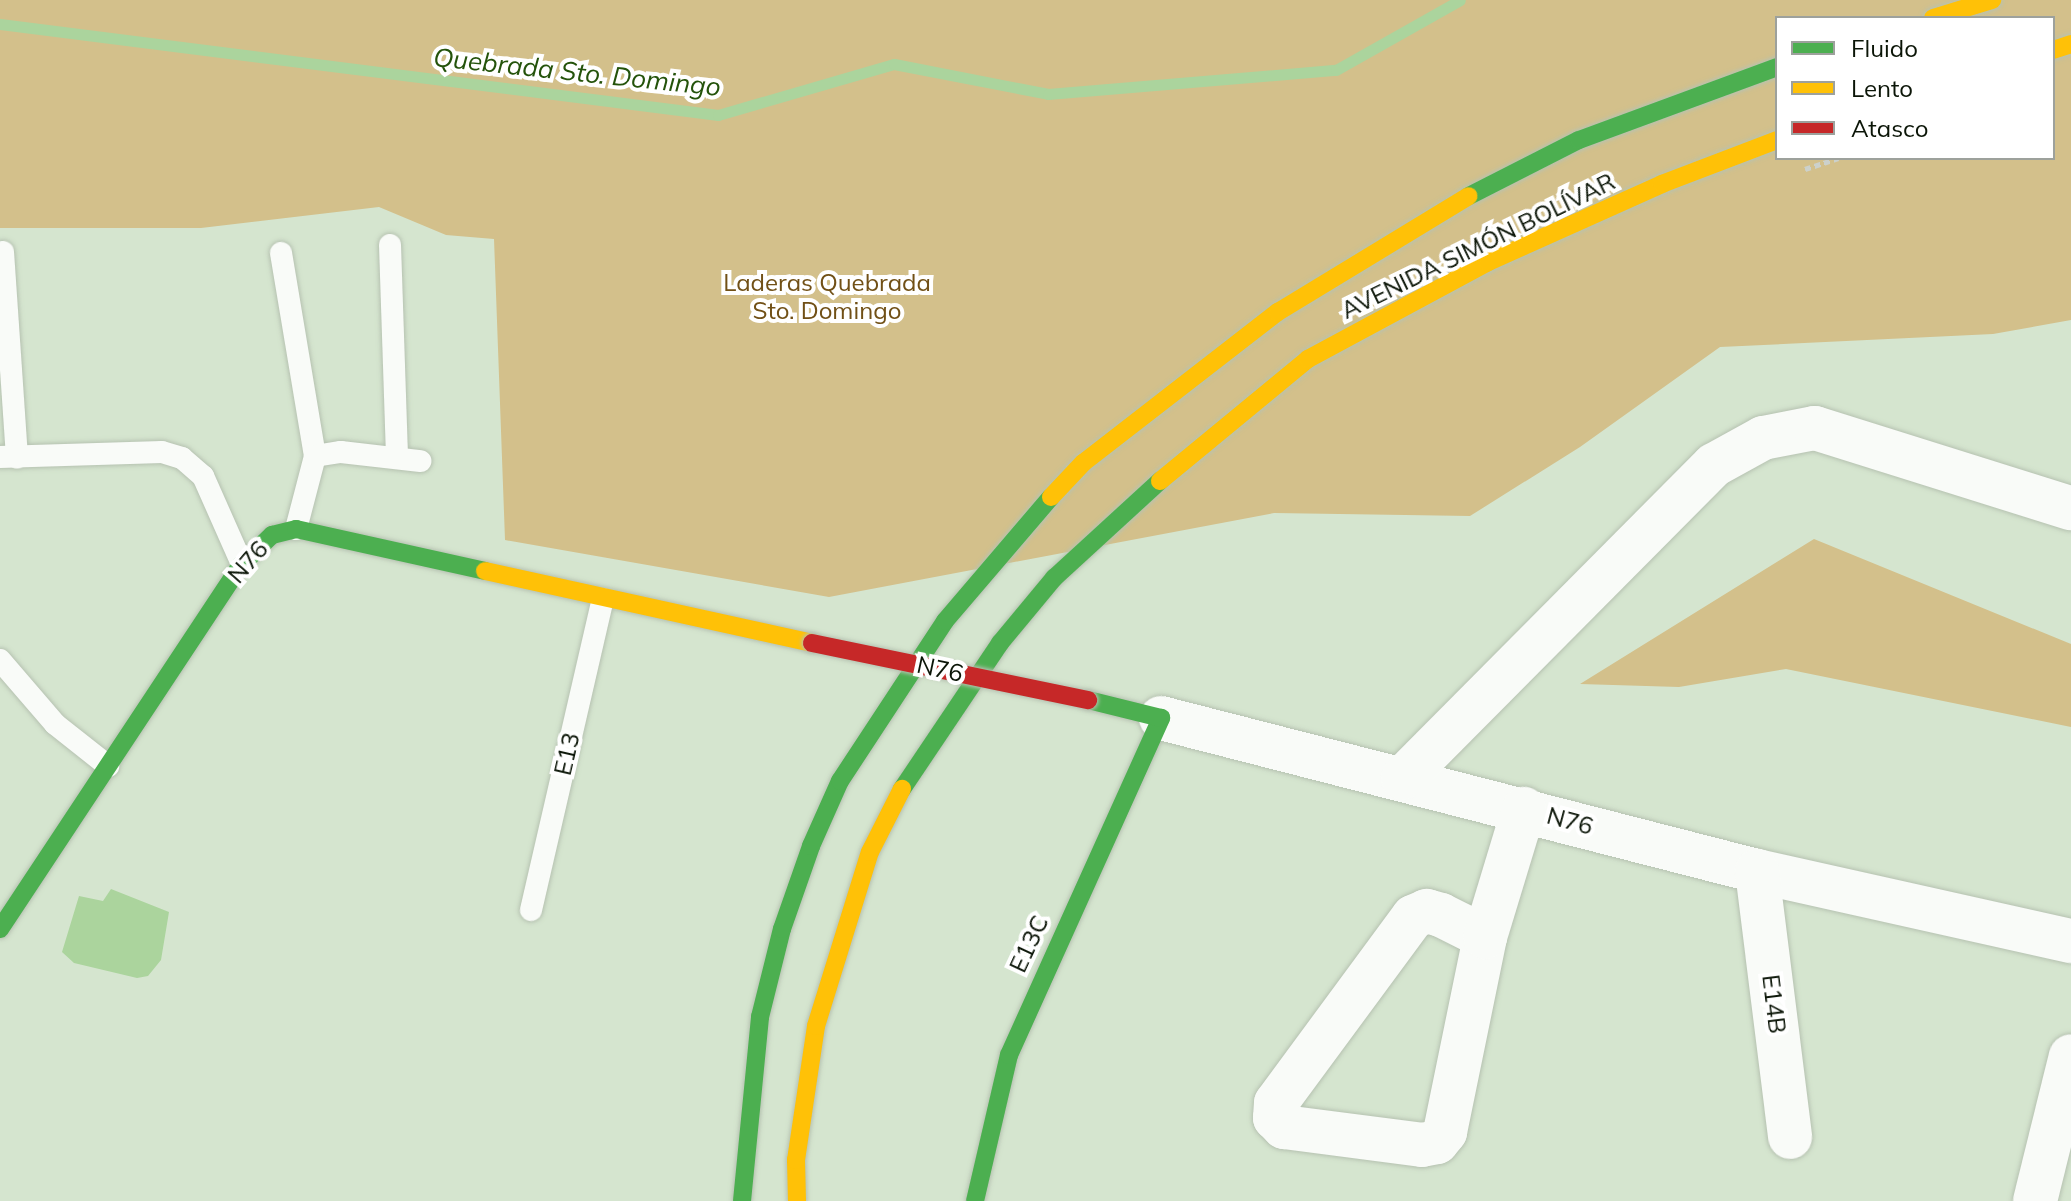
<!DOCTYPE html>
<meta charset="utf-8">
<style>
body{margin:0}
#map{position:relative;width:2071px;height:1201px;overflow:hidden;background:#d5e5cf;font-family:Mulish,sans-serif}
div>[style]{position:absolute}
.forest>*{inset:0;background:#d3c08b}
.water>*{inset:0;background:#abd49d}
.stream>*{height:11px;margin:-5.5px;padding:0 5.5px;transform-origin:5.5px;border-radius:5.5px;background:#abd49d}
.path>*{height:5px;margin-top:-2.5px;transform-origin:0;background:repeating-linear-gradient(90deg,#ccd1cb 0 6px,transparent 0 10px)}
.roads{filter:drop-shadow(0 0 2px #b6c2b1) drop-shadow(0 0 2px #b6c2b1)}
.lane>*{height:22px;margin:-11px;padding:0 11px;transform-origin:11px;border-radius:11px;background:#f9fbf8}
.street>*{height:44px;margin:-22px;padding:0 22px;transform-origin:22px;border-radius:22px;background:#f9fbf8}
.fast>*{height:18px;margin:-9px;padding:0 9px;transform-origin:9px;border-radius:9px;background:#4caf50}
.slow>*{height:18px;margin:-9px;padding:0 9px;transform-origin:9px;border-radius:9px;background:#ffc107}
.bridges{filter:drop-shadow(0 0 2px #b6c2b1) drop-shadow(0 0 2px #b6c2b1)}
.jam-bridge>*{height:18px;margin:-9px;padding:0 9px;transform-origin:9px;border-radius:9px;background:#c62828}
span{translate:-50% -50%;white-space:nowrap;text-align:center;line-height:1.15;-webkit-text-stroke:8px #fff;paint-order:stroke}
.street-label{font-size:24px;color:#0b1507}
.park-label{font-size:24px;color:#715016}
.water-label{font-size:26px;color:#24530b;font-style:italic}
.legend{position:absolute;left:1775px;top:16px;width:280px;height:144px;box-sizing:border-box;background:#fff;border:2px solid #9da19c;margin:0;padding:10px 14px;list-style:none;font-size:24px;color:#0b1507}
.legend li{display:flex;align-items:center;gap:16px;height:40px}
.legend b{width:40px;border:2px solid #9da19c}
</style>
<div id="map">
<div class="forest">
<i style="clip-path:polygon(evenodd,0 0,2071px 0,2071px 320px,1993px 334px,1720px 347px,1580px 447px,1470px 516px,1274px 513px,829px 597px,505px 540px,494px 239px,446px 235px,379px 207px,201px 228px,0 228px,0 0,1777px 18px,2053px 18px,2053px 158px,1777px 158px,1777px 18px)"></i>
<i style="clip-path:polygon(1814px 539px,2071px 644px,2071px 727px,1786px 669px,1679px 687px,1580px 684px)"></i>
</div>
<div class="water">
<i style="clip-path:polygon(111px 889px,169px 912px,161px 960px,148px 976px,137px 978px,74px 963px,62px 952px,79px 896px,103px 901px)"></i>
</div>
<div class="stream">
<i style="left:0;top:24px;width:724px;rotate:7.22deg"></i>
<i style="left:718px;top:115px;width:183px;rotate:-16.2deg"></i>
<i style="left:894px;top:64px;width:157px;rotate:11deg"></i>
<i style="left:1048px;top:94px;width:289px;rotate:-4.8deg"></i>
<i style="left:1336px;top:70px;width:142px;rotate:-29.4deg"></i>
</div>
<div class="path">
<i style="left:1805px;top:169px;width:35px;rotate:-18deg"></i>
</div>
<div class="roads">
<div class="lane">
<i style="left:390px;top:245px;width:212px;rotate:88.1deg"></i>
<i style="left:3px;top:252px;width:206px;rotate:86.1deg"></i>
<i style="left:281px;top:253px;width:206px;rotate:80.5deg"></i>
<i style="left:0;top:457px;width:162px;rotate:-1.8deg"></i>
<i style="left:162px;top:452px;width:21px;rotate:17deg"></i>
<i style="left:182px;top:458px;width:28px;rotate:41deg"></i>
<i style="left:203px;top:476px;width:96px;rotate:66.1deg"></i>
<i style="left:296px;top:529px;width:75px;rotate:-75.4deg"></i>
<i style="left:315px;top:456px;width:26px;rotate:-9deg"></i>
<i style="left:341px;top:452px;width:80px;rotate:6.5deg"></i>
<i style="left:0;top:660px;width:84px;rotate:49.3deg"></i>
<i style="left:55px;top:724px;width:68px;rotate:38.4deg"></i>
<i style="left:531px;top:910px;width:319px;rotate:-77deg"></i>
</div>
<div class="street">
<i style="left:1161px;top:718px;width:615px;rotate:14.4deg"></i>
<i style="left:1757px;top:871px;width:322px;rotate:12.6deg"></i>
<i style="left:1403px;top:778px;width:441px;rotate:-45.2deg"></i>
<i style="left:1714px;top:465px;width:56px;rotate:-28.9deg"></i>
<i style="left:1763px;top:438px;width:53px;rotate:-10.9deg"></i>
<i style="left:1815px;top:428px;width:268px;rotate:17.4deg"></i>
<i style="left:1757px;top:871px;width:268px;rotate:82.9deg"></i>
<i style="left:1485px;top:937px;width:49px;rotate:-153.4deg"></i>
<i style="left:1441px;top:915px;width:15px;rotate:-164deg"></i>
<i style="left:1427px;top:911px;width:15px;rotate:157deg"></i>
<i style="left:1413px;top:917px;width:231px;rotate:126.4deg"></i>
<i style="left:1276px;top:1103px;width:15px;rotate:94deg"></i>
<i style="left:1275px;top:1118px;width:13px;rotate:45deg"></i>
<i style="left:1284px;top:1127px;width:139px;rotate:7.4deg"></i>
<i style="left:1422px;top:1145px;width:15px;rotate:-11deg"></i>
<i style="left:1437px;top:1142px;width:13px;rotate:-51deg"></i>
<i style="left:1445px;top:1132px;width:199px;rotate:-78.4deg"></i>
<i style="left:1485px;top:937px;width:134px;rotate:-73.1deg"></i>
<i style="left:2035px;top:1201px;width:149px;rotate:-76.1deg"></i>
</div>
<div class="fast">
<i style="left:1469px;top:196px;width:123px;rotate:-27deg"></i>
<i style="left:1579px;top:140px;width:211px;rotate:-20.2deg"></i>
<i style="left:902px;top:789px;width:176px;rotate:-56.1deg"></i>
<i style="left:1000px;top:643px;width:85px;rotate:-50.3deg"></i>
<i style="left:1054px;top:578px;width:144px;rotate:-42.5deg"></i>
<i style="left:0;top:929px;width:438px;rotate:-56.5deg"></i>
<i style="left:242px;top:564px;width:42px;rotate:-44deg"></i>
<i style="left:272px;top:535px;width:25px;rotate:-14deg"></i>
<i style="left:296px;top:529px;width:194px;rotate:12.5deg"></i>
<i style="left:742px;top:1201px;width:185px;rotate:-84.4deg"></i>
<i style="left:760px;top:1017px;width:91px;rotate:-76deg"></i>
<i style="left:782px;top:929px;width:88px;rotate:-70.7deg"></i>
<i style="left:811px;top:846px;width:71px;rotate:-66deg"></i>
<i style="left:840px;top:781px;width:191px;rotate:-56.7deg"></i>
<i style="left:945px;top:621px;width:163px;rotate:-49.5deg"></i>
<i style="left:975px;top:1201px;width:150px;rotate:-76.9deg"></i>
<i style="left:1009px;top:1055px;width:370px;rotate:-65.7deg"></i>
<i style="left:1161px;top:718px;width:75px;rotate:-166.1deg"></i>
</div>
<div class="slow">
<i style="left:1933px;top:18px;width:62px;rotate:-17deg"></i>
<i style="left:2053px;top:50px;width:19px;rotate:-18deg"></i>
<i style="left:1160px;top:481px;width:192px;rotate:-39.5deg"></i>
<i style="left:1308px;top:359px;width:204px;rotate:-28.3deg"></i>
<i style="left:1488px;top:262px;width:191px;rotate:-24.1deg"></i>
<i style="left:1662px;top:184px;width:123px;rotate:-20.9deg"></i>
<i style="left:1051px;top:497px;width:47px;rotate:-46.7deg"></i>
<i style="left:1083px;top:463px;width:247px;rotate:-37.8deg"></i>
<i style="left:1278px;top:312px;width:223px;rotate:-31.3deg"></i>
<i style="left:485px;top:571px;width:335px;rotate:12.4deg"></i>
<i style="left:797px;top:1201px;width:41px;rotate:-91.4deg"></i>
<i style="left:796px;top:1160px;width:135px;rotate:-81.5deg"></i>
<i style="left:816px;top:1026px;width:182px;rotate:-72.8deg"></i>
<i style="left:870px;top:852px;width:71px;rotate:-63.1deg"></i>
</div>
</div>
<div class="bridges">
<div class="jam-bridge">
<i style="left:812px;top:643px;width:282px;rotate:11.7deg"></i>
</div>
</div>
<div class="street-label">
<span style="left:1478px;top:246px;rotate:-26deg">AVENIDA SIMÓN BOLÍVAR</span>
<span style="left:248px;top:562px;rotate:-49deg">N76</span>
<span style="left:940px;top:669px;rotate:12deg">N76</span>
<span style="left:567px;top:754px;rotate:-77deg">E13</span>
<span style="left:1570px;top:821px;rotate:15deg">N76</span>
<span style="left:1029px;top:944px;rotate:-65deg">E13C</span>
<span style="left:1774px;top:1004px;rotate:83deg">E14B</span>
</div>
<div class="park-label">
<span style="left:827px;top:297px">Laderas Quebrada<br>Sto. Domingo</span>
</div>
<div class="water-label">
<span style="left:577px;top:72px;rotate:6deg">Quebrada Sto. Domingo</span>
</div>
<ul class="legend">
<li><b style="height:10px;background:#4caf50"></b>Fluido</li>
<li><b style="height:10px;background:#ffc107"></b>Lento</li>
<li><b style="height:10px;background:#c62828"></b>Atasco</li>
</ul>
</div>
